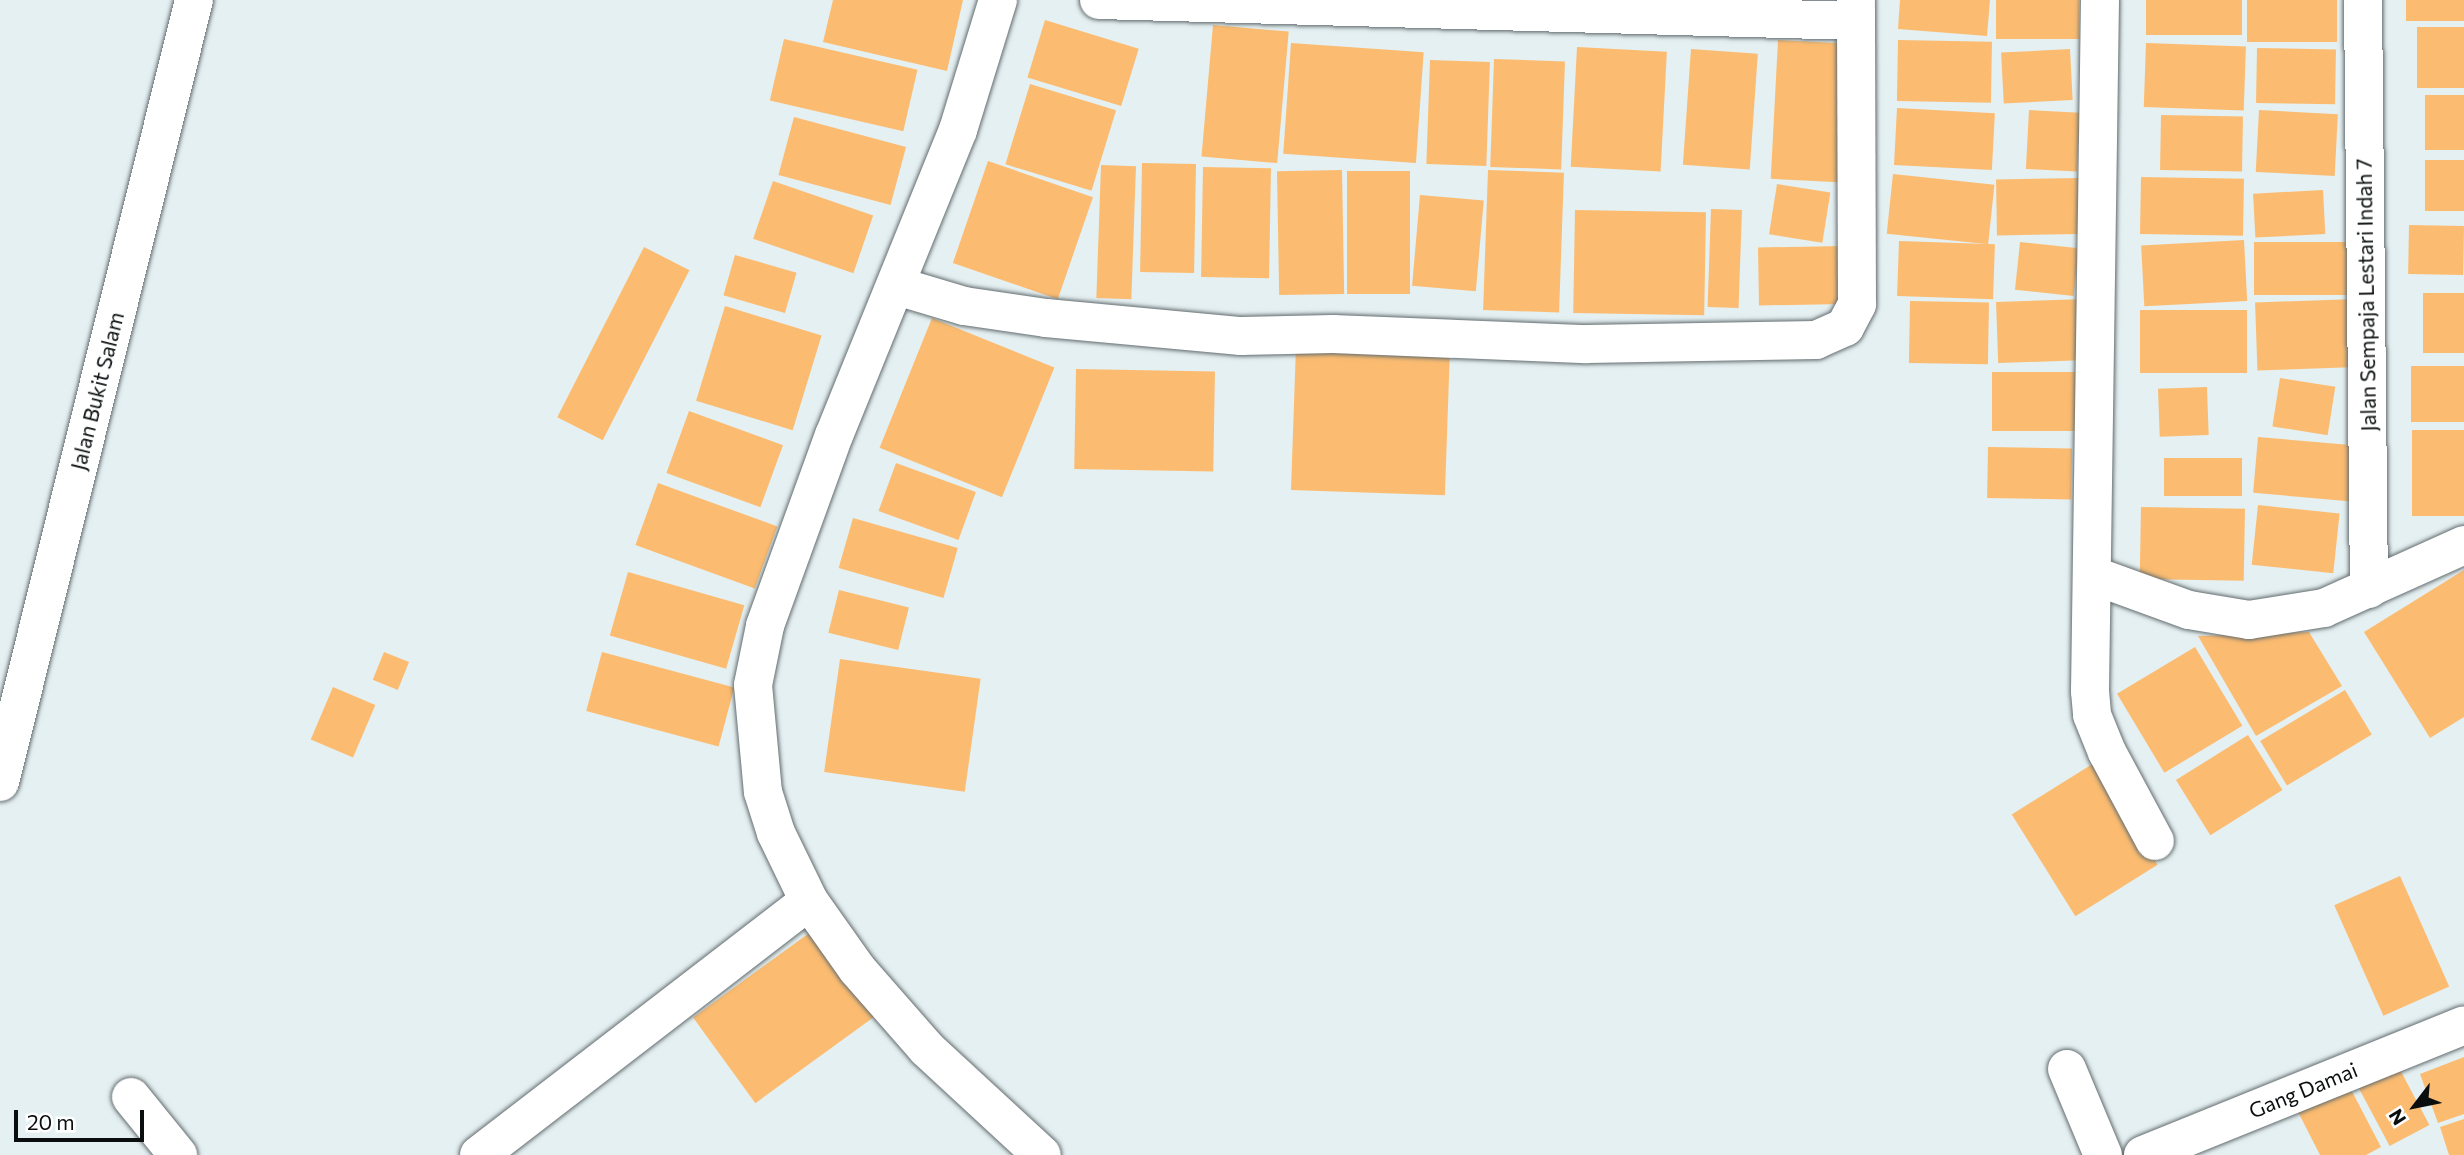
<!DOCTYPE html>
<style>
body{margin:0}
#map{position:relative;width:2464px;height:1155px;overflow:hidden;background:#e5f0f2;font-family:Commissioner,sans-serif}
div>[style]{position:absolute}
.building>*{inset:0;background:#fbbc71;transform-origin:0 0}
.roads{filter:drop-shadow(0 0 2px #636c6f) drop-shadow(0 0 2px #636c6f)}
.street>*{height:38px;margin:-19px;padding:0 19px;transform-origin:19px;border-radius:19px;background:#fff}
span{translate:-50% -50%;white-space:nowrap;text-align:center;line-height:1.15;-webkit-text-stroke:7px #fff;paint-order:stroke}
.street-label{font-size:21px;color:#0a0e0f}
.north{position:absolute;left:2380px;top:1071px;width:70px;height:70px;-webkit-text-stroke:5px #fff;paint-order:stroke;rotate:238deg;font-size:19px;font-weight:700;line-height:28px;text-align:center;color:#0a0e0f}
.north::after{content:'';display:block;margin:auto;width:24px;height:32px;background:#0a0e0f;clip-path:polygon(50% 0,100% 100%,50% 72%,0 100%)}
.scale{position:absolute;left:14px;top:1110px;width:130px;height:32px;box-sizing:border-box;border:4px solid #0a0e0f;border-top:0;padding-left:9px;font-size:21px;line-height:24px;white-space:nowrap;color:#0a0e0f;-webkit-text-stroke:5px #fff;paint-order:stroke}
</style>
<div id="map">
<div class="building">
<i style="clip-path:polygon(833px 0,963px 0,947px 71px,823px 42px)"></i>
<i style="clip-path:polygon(1900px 0,1990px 0,1987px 36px,1898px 29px)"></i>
<i style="left:1996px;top:0;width:83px;height:39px"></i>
<i style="left:2146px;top:0;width:96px;height:35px"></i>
<i style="left:2247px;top:0;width:90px;height:42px"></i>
<i style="left:2406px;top:0;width:58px;height:21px"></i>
<i style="left:1045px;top:20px;width:98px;height:60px;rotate:17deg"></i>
<i style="left:1213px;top:25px;width:76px;height:132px;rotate:5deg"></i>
<i style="left:2464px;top:27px;width:61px;height:47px;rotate:90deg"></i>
<i style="left:784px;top:39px;width:137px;height:63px;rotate:13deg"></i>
<i style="left:1778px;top:40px;width:68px;height:139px;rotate:3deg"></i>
<i style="left:1898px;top:40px;width:94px;height:61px;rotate:1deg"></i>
<i style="left:1291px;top:43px;width:133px;height:111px;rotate:4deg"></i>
<i style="left:2146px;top:43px;width:100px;height:64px;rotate:2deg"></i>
<i style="left:1577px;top:47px;width:90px;height:120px;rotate:3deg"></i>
<i style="left:2257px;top:48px;width:79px;height:55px;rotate:1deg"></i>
<i style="left:1691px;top:49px;width:67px;height:116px;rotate:4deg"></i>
<i style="left:2070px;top:49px;width:51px;height:69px;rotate:87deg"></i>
<i style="left:1494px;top:59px;width:71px;height:108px;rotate:2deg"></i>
<i style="left:1430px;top:60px;width:60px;height:104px;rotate:2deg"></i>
<i style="left:1030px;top:84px;width:90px;height:84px;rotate:17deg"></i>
<i style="left:2425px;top:95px;width:39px;height:55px"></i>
<i style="left:1897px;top:108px;width:98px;height:57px;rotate:3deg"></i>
<i style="left:2029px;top:110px;width:51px;height:59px;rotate:3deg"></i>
<i style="left:2259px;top:110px;width:79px;height:62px;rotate:3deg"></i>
<i style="left:2161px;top:115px;width:82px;height:55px;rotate:1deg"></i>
<i style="left:794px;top:117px;width:116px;height:60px;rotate:15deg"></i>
<i style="left:2464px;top:160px;width:51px;height:39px;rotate:90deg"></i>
<i style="left:988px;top:161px;width:111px;height:108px;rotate:19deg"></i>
<i style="left:1142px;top:163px;width:54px;height:109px;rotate:1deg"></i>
<i style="left:1101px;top:165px;width:35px;height:133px;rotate:2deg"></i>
<i style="left:1203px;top:167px;width:68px;height:110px;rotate:1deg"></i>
<i style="left:1342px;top:170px;width:124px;height:65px;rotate:89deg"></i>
<i style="left:1488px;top:170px;width:76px;height:140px;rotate:2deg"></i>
<i style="left:1347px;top:171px;width:63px;height:123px"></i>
<i style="left:1893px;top:174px;width:102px;height:60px;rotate:6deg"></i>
<i style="left:2141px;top:177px;width:103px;height:57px;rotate:1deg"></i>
<i style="left:2080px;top:178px;width:56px;height:84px;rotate:89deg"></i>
<i style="left:773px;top:181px;width:106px;height:61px;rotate:19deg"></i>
<i style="left:1777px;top:184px;width:54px;height:51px;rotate:9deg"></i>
<i style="left:2323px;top:190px;width:44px;height:70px;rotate:87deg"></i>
<i style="left:1420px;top:195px;width:64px;height:91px;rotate:5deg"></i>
<i style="left:1711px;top:209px;width:31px;height:98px;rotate:2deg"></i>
<i style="left:1575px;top:210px;width:131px;height:103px;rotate:1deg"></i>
<i style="left:2409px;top:225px;width:55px;height:49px;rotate:1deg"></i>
<i style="left:2244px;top:240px;width:61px;height:103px;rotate:87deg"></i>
<i style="left:1899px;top:241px;width:96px;height:55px;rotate:2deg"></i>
<i style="left:2020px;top:242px;width:59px;height:48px;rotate:6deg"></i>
<i style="left:2351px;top:242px;width:53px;height:97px;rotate:90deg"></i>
<i style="left:1843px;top:246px;width:58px;height:85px;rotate:89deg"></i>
<i style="left:644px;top:247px;width:51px;height:191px;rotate:27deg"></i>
<i style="left:735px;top:255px;width:64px;height:42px;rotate:16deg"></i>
<i style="left:2464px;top:293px;width:60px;height:41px;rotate:90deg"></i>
<i style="left:2085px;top:299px;width:61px;height:89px;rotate:88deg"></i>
<i style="left:2355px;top:299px;width:68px;height:100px;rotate:88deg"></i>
<i style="left:1910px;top:301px;width:79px;height:62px;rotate:1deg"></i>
<i style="left:725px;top:306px;width:101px;height:99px;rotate:17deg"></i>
<i style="left:2140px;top:310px;width:107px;height:63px"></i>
<i style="left:932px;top:318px;width:132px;height:140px;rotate:22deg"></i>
<i style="left:1296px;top:346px;width:154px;height:144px;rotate:2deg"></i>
<i style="left:2411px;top:366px;width:53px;height:56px"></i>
<i style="left:1076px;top:369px;width:139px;height:100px;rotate:1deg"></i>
<i style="left:1992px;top:372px;width:94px;height:59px"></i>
<i style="left:2280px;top:378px;width:56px;height:49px;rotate:9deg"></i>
<i style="left:2207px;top:387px;width:48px;height:49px;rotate:88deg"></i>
<i style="left:689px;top:411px;width:100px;height:66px;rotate:20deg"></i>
<i style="left:2464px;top:430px;width:86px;height:52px;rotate:90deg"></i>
<i style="left:2258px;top:437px;width:96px;height:56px;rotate:5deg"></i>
<i style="left:1988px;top:447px;width:84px;height:51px;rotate:1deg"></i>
<i style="left:2164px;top:458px;width:78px;height:38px"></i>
<i style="left:896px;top:463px;width:85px;height:51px;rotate:20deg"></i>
<i style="left:658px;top:483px;width:127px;height:66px;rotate:20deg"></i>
<i style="left:2258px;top:505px;width:82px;height:60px;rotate:6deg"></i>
<i style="left:2141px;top:507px;width:104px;height:72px;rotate:1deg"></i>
<i style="left:853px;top:518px;width:109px;height:52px;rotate:16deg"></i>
<i style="clip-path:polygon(2464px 570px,2464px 717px,2430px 738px,2364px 632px)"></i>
<i style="left:628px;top:572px;width:121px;height:66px;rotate:16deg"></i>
<i style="left:839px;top:590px;width:72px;height:44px;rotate:14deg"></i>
<i style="clip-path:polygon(2309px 632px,2342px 686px,2256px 736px,2198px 636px)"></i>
<i style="left:2195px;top:647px;width:92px;height:91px;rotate:59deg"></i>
<i style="left:384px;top:652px;width:27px;height:30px;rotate:22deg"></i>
<i style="left:602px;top:652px;width:137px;height:61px;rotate:15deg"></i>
<i style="left:840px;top:659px;width:142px;height:114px;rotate:8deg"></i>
<i style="left:333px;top:687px;width:46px;height:57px;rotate:23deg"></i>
<i style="left:2345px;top:690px;width:52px;height:99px;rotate:59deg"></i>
<i style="left:2248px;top:735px;width:65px;height:85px;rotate:58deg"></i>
<i style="left:2094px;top:763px;width:120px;height:97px;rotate:58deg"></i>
<i style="left:2400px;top:876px;width:121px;height:72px;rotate:66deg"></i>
<i style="left:812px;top:931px;width:106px;height:147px;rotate:54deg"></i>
<i style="clip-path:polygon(2464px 1057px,2464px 1114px,2438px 1123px,2420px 1074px)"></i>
<i style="left:2397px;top:1064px;width:69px;height:45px;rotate:62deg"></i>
<i style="clip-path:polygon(2346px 1080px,2381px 1147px,2366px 1155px,2320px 1155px,2295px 1106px)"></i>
<i style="clip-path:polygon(2464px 1119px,2464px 1155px,2449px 1155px,2440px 1127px)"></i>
</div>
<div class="roads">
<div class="street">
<i style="left:998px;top:0;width:136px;rotate:107.1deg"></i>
<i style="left:958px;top:130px;width:329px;rotate:112.1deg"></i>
<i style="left:834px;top:435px;width:203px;rotate:109.9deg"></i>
<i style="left:765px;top:626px;width:60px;rotate:101.5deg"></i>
<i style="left:753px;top:685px;width:107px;rotate:84.7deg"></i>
<i style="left:763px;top:792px;width:43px;rotate:72.4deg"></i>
<i style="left:776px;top:833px;width:76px;rotate:64.1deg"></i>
<i style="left:809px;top:901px;width:83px;rotate:54.8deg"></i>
<i style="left:857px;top:969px;width:106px;rotate:48.8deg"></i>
<i style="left:927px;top:1049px;width:156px;rotate:42.7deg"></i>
<i style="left:1099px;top:0;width:756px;rotate:1.59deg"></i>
<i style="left:2100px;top:0;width:691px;rotate:90.83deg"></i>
<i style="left:2090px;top:691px;width:24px;rotate:85deg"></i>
<i style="left:2092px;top:715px;width:40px;rotate:68deg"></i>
<i style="left:2107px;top:752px;width:101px;rotate:61.7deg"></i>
<i style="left:2363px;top:0;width:589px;rotate:89.42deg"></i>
<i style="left:897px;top:286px;width:70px;rotate:16.6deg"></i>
<i style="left:964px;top:306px;width:83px;rotate:8.3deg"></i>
<i style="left:1046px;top:318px;width:196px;rotate:5.3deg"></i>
<i style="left:1241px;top:336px;width:92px;rotate:-1.2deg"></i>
<i style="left:1333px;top:334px;width:254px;rotate:2.3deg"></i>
<i style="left:1587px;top:344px;width:229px;rotate:-1deg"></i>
<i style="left:1816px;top:340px;width:32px;rotate:-24deg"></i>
<i style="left:1845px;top:327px;width:26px;rotate:-62deg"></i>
<i style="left:1857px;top:304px;width:304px;rotate:-90.2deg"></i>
<i style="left:2095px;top:576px;width:100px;rotate:19.9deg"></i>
<i style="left:2189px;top:610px;width:61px;rotate:9.5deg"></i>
<i style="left:2249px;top:620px;width:76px;rotate:-9.1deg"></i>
<i style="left:2324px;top:608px;width:154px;rotate:-24.2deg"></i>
<i style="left:0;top:782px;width:806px;rotate:-76.07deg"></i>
<i style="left:2067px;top:1069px;width:93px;rotate:67.3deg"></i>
<i style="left:131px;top:1097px;width:75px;rotate:51deg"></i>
<i style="left:479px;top:1155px;width:416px;rotate:-37.6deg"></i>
<i style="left:2143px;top:1155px;width:346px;rotate:-22deg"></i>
</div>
</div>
<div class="street-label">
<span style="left:2366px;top:295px;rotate:-91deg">Jalan Sempaja Lestari Indah 7</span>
<span style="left:97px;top:391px;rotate:-76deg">Jalan Bukit Salam</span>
<span style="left:2303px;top:1090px;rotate:-22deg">Gang Damai</span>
</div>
<div class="north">N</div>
<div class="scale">20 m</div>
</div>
